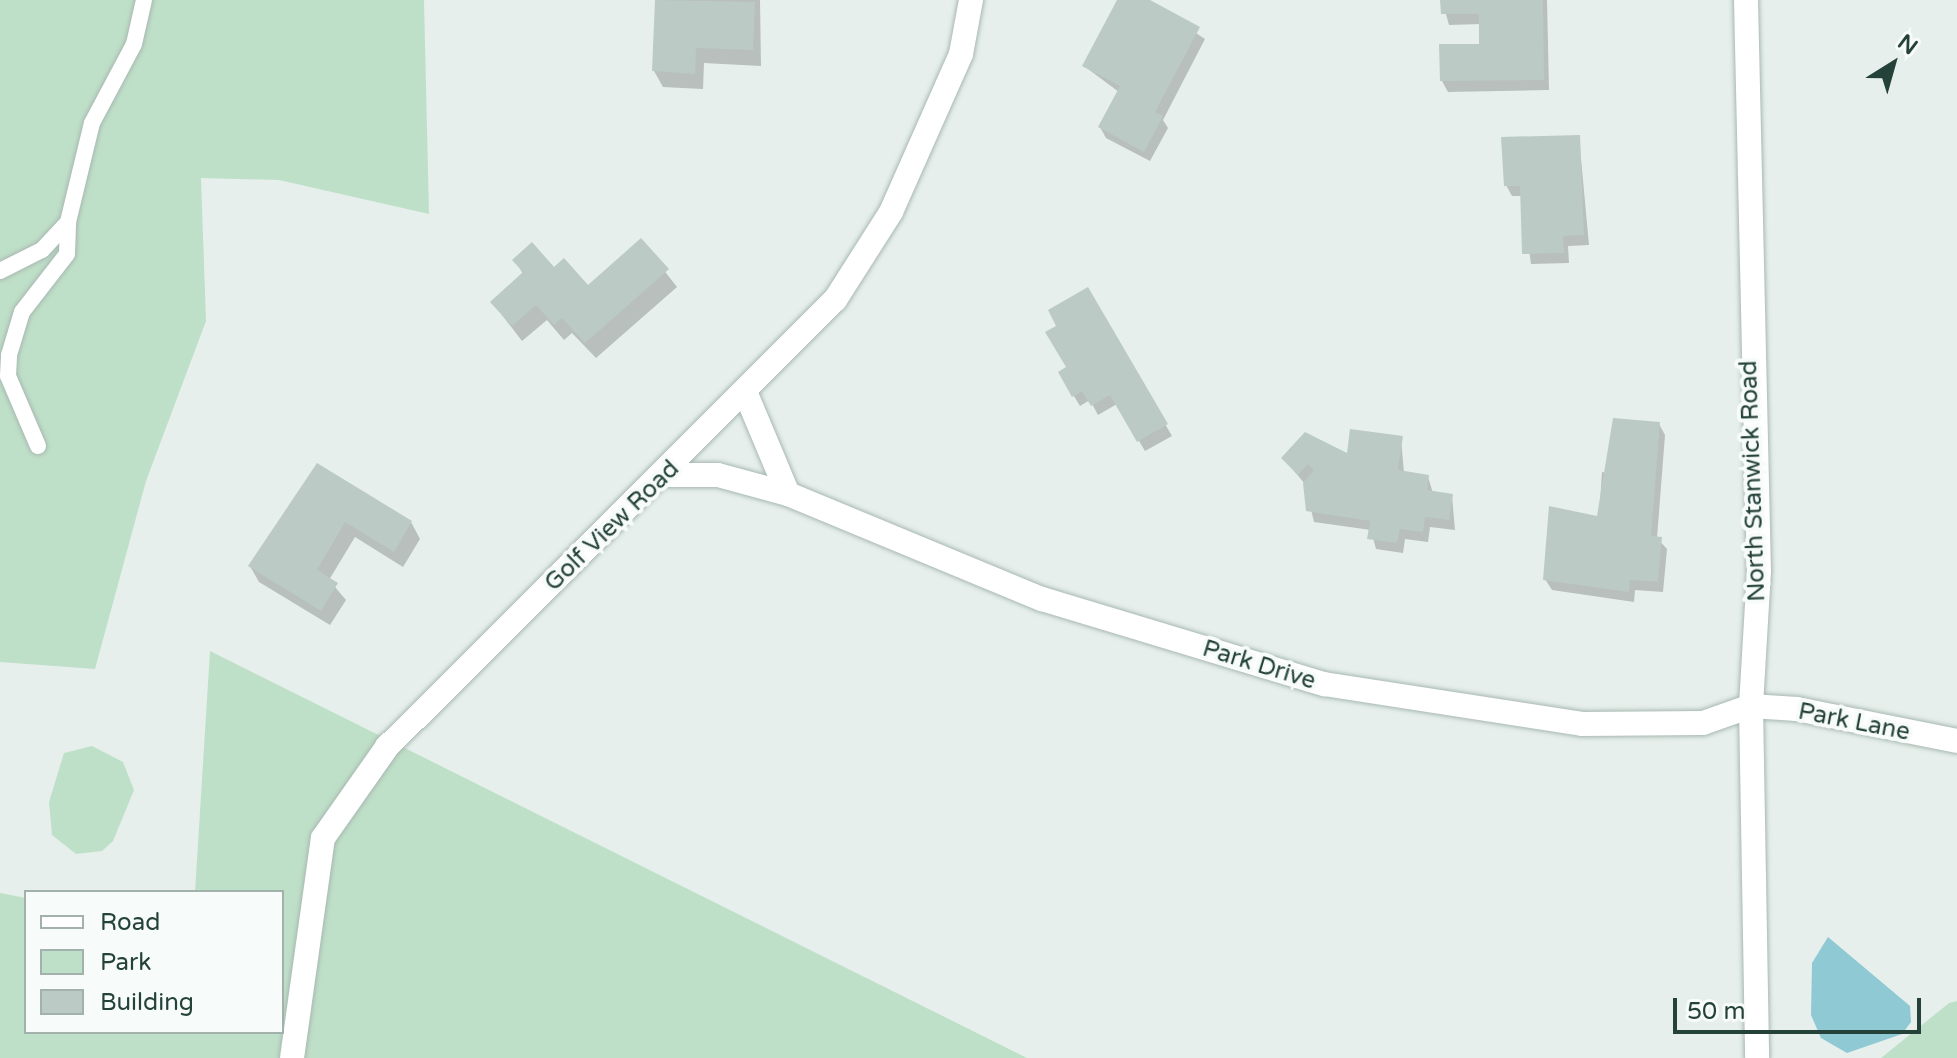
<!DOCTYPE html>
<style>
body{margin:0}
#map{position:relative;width:1957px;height:1058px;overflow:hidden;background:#e6efeb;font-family:"Varela Round",sans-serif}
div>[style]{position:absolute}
.green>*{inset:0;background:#bfe0c8}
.water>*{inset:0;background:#8ec9d4}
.shadow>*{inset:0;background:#0003}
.building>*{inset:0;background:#bbcac4}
.roads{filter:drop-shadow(0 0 2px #a8b8b2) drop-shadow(0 0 2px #a8b8b2)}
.service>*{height:16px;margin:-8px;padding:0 8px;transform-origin:8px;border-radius:8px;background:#fff}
.minor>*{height:24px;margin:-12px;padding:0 12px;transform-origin:12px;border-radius:12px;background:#fff}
span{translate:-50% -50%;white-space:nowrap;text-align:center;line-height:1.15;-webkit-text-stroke:8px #f7fbf9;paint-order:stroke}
.street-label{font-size:24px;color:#24423a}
.legend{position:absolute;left:24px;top:890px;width:260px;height:144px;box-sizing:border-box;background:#f7fbf9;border:2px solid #a3b1ad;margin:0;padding:10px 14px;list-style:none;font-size:24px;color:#24423a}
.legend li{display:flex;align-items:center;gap:16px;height:40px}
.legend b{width:40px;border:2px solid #a3b1ad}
.north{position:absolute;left:1853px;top:24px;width:80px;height:80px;-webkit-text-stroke:6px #f7fbf9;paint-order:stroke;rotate:37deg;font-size:22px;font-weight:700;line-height:32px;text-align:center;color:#24423a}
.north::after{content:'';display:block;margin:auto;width:28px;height:36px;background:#24423a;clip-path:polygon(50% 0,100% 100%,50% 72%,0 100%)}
.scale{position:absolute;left:1673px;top:998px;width:248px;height:36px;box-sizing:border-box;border:4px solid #24423a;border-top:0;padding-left:10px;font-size:24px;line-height:28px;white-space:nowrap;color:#24423a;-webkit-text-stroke:6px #f7fbf9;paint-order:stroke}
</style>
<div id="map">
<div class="green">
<i style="clip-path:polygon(0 0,424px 0,429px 214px,279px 180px,201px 178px,206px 321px,146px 481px,95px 669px,0 662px)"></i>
<i style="clip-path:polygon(210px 651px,1027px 1058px,0 1058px,0 893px,26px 898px,26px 1032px,282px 1032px,282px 892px,195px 892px)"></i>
<i style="clip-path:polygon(92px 746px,123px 762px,134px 790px,113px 841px,102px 851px,76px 854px,52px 835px,49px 802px,64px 753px)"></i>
<i style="clip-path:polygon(1957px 1001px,1957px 1058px,1881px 1058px,1949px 1003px)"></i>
</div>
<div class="water">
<i style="clip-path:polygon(1828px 937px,1910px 1006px,1911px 1022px,1902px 1034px,1847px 1053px,1821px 1038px,1811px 1015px,1812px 963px)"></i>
</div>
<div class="shadow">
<i style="clip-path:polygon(657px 0,760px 0,761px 66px,704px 63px,703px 89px,663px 87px,654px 71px)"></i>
<i style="clip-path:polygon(1119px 0,1146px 0,1205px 39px,1163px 120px,1168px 128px,1150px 161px,1106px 138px,1100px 127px,1119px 92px,1084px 66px)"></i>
<i style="clip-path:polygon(1442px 0,1547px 0,1549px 90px,1448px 92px,1442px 81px,1481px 46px,1481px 24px,1449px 25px)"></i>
<i style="clip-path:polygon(1579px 137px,1589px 245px,1568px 246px,1569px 263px,1531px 264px,1522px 196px,1512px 196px,1506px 185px)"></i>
<i style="clip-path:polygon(641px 241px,677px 287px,596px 358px,572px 333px,564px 340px,547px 320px,522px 341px,492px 302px,523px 274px,515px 260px,587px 287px)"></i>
<i style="clip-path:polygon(1087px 289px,1172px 436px,1145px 451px,1117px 404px,1098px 415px,1090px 400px,1080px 406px,1060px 373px,1069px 368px,1059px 326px)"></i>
<i style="clip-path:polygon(1659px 424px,1665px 435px,1657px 538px,1667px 549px,1663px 592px,1635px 590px,1634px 602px,1552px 590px,1545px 579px,1599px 518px,1602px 472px,1611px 474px)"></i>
<i style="clip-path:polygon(1401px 438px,1404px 473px,1428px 477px,1433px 493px,1452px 496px,1455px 530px,1430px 527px,1428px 542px,1405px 539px,1403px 553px,1376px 549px,1371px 530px,1314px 522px,1305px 484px,1283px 458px,1348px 456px)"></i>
<i style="clip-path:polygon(317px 466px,411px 522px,420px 539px,403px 567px,355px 537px,329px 580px,346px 600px,330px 625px,259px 582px,250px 566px)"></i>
</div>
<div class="building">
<i style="clip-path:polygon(655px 0,755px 2px,753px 50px,696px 48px,695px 74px,652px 71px)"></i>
<i style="clip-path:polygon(1117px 0,1150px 0,1200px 27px,1155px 112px,1163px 116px,1144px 152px,1098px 127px,1120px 86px,1082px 66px)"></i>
<i style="clip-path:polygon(1440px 0,1543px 0,1544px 80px,1440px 81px,1439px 44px,1479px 44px,1479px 14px,1441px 14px)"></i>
<i style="clip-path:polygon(1580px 135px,1584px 235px,1563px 236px,1564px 253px,1522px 254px,1520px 186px,1504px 186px,1501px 137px)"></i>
<i style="clip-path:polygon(641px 238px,669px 269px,585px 343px,562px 318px,554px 325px,536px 305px,512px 326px,490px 302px,523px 272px,512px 260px,532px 242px,554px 267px,564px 258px,588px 285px)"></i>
<i style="clip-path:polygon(1088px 287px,1168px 424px,1137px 442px,1110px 395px,1091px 406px,1082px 391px,1072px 397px,1058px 372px,1066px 367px,1045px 332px,1056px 326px,1048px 310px)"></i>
<i style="clip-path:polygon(1613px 418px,1660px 422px,1651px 536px,1662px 537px,1658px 582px,1630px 580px,1629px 592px,1543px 580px,1549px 506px,1597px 516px)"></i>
<i style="clip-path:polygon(1350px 429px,1403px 436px,1398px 470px,1429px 475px,1427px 490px,1453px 494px,1449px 520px,1425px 517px,1423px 532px,1400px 529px,1397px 543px,1367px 539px,1370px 521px,1306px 511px,1303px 483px,1314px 470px,1308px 464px,1298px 475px,1281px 458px,1305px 432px,1347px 453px)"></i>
<i style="clip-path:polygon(317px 463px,412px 521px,394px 552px,345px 522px,317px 570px,338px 583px,321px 611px,248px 566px)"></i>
</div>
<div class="roads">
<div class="service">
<i style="left:0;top:271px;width:47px;rotate:-26.6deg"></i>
<i style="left:42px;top:250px;width:38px;rotate:-47deg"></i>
<i style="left:68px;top:222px;width:102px;rotate:-76.4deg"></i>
<i style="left:92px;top:123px;width:89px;rotate:-62deg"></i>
<i style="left:134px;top:44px;width:45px;rotate:-77.2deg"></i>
<i style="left:38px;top:446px;width:76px;rotate:-113.2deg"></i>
<i style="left:8px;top:376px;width:21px;rotate:-87deg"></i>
<i style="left:9px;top:355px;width:45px;rotate:-73.2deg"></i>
<i style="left:22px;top:312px;width:73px;rotate:-52.2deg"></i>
<i style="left:67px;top:254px;width:32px;rotate:-88deg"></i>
</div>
<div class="minor">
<i style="left:1746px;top:0;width:571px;rotate:88.7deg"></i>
<i style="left:1759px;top:571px;width:135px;rotate:93.4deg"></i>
<i style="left:1751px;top:706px;width:352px;rotate:89deg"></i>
<i style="left:746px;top:394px;width:108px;rotate:67.2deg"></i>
<i style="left:664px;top:475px;width:54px"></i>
<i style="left:718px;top:475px;width:73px;rotate:15.2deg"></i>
<i style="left:788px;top:494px;width:275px;rotate:22.5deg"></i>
<i style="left:1042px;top:599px;width:295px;rotate:16.8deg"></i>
<i style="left:1324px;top:684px;width:261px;rotate:8.8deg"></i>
<i style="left:1582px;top:724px;width:121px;rotate:-0.5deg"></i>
<i style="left:1703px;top:723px;width:51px;rotate:-19.5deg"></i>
<i style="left:1751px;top:706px;width:46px;rotate:3.7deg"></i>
<i style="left:1797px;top:709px;width:163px;rotate:11.3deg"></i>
<i style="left:292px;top:1058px;width:222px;rotate:-82deg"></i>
<i style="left:323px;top:838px;width:111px;rotate:-54.9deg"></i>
<i style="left:387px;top:747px;width:633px;rotate:-44.94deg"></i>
<i style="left:835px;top:300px;width:104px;rotate:-57.5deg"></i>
<i style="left:891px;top:212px;width:173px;rotate:-66.1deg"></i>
<i style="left:961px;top:54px;width:55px;rotate:-79.5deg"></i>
</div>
</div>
<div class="street-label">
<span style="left:1753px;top:481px;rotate:-92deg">North Stanwick Road</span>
<span style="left:612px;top:526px;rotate:-44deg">Golf View Road</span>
<span style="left:1259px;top:665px;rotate:17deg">Park Drive</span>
<span style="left:1854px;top:722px;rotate:11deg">Park Lane</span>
</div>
<ul class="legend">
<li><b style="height:10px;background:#fff"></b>Road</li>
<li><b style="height:22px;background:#bfe0c8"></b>Park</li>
<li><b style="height:22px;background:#bbcac4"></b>Building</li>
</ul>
<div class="north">N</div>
<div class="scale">50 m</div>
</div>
